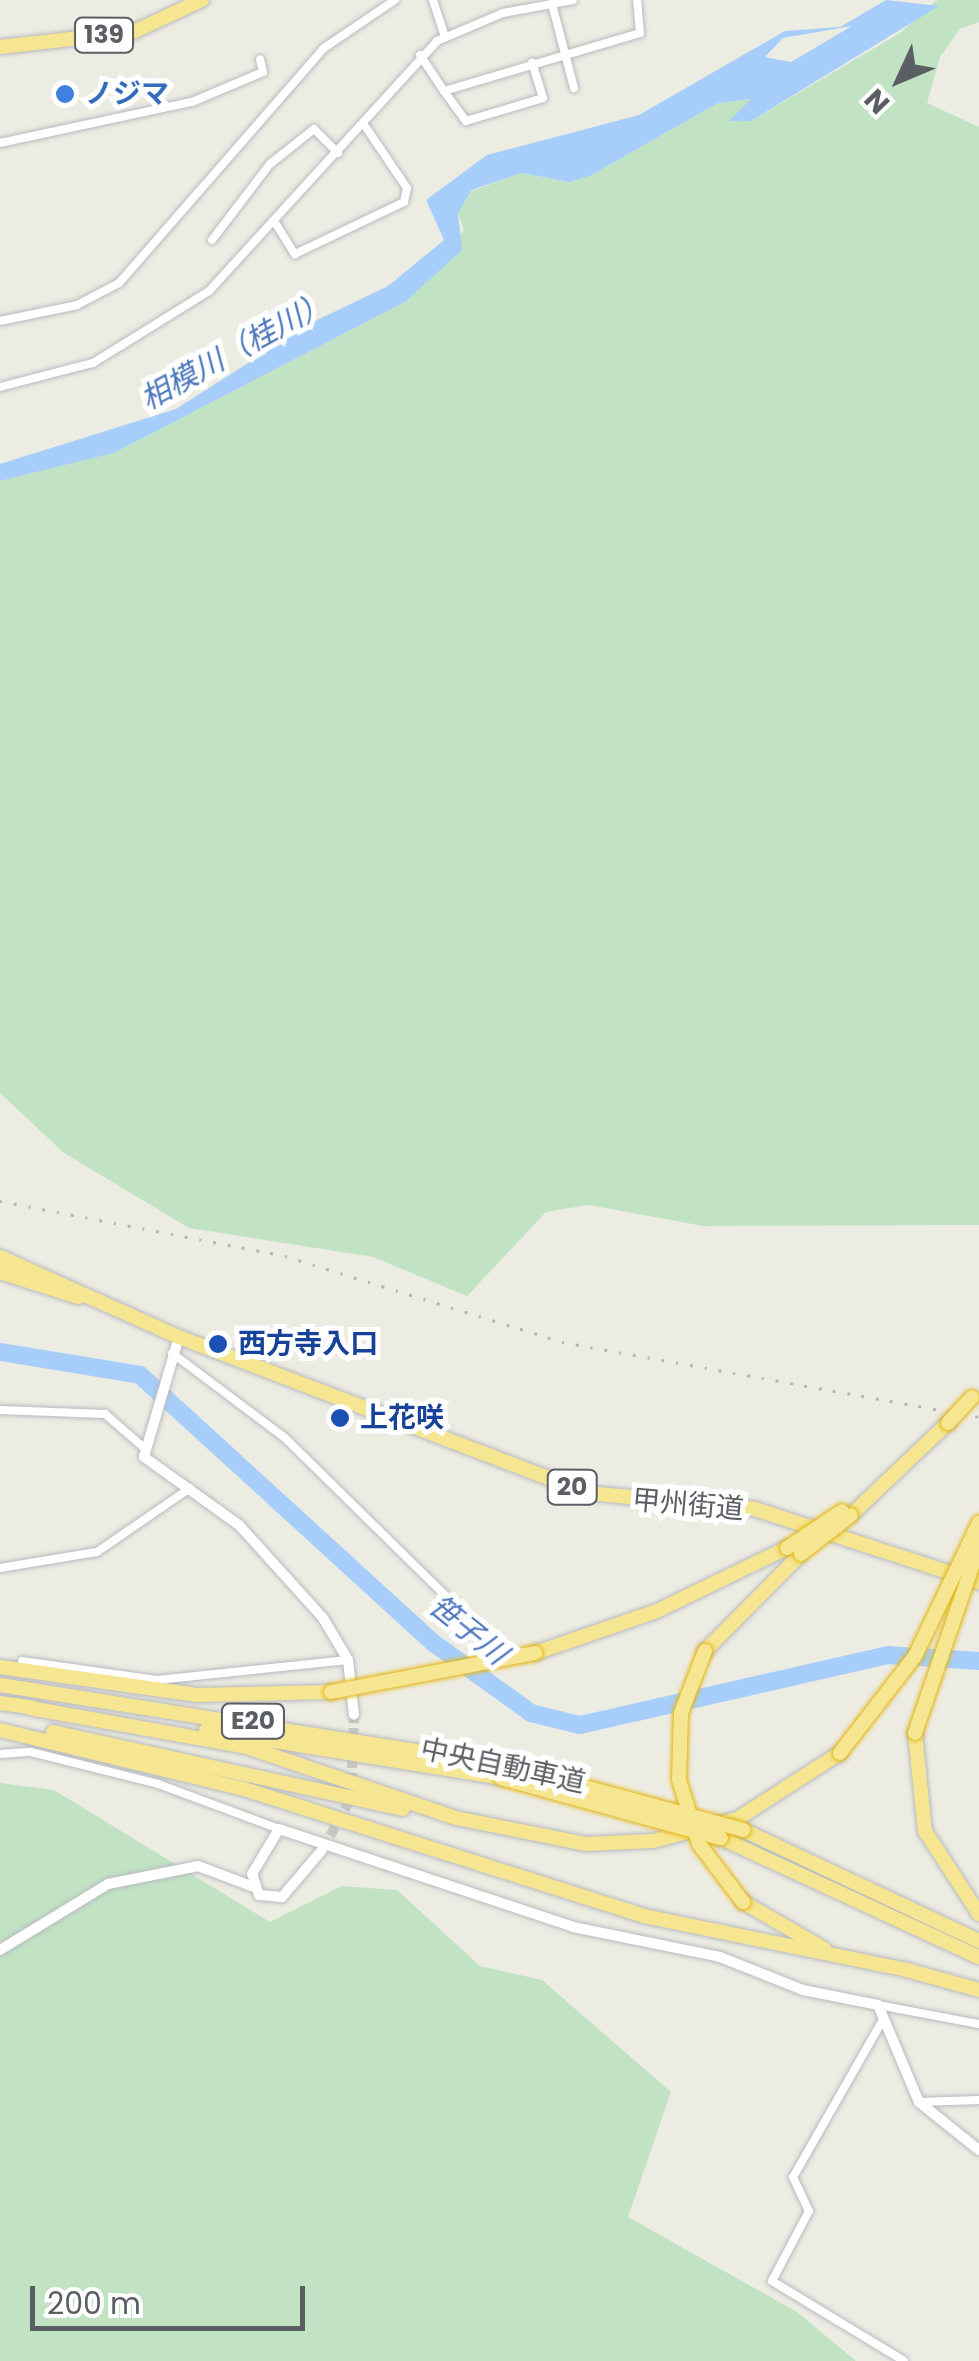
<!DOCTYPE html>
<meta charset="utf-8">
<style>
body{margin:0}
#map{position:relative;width:979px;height:2361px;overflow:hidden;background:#edece3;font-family:Poppins,"Noto Sans JP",sans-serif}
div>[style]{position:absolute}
.green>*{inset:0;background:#c1e3c4}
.water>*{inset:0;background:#a7cefa}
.river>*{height:18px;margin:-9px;padding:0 9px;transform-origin:9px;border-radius:9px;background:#a7cefa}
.secondary-tunnel>*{height:10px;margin-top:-5px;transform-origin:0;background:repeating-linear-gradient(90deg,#c8c8c3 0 10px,transparent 0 15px)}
.roads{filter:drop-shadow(0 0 2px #b8babf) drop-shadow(0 0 2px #b8babf)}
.street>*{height:8px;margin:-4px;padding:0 4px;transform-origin:4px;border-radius:4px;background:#fff}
.secondary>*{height:10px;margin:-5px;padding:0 5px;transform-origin:5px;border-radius:5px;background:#fff}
.highway>*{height:14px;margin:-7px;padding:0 7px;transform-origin:7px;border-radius:7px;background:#f6e691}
.rail>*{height:2.5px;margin-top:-1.25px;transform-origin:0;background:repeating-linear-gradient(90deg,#b4b5b5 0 2.5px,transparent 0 14.5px)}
.bridges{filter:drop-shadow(0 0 2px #e3b40e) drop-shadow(0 0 2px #e3b40e)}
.highway-bridge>*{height:14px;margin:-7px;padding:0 7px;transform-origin:7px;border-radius:7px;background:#f6e691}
.dots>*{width:28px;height:28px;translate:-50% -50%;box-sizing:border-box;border:5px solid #fff;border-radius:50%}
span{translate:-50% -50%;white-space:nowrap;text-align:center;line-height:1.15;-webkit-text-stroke:10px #fff;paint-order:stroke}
.shield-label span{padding:2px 8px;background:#fff;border:2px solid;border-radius:8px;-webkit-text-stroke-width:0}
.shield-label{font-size:25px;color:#5b5e63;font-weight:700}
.shop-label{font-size:28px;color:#366cbe;font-weight:700}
.left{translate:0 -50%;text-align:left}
.transit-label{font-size:28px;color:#164399;font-weight:700}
.street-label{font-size:28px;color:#5b5e63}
.water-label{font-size:30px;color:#4b77bc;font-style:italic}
.north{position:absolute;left:849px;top:30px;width:100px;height:100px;-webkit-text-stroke:8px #fff;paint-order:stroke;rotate:226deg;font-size:28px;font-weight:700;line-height:40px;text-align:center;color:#5b5e63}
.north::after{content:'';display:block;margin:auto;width:35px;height:45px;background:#5b5e63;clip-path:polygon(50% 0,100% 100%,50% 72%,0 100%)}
.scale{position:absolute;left:30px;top:2286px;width:275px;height:45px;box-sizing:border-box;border:5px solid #5b5e63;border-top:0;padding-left:12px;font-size:30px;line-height:35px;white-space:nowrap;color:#5b5e63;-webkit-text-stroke:8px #fff;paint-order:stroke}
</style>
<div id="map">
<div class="green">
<i style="clip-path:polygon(937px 0,979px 0,979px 22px,960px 29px,940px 57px,927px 103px,979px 127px,979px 1225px,703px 1226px,589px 1205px,546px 1212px,467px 1296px,373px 1257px,189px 1228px,64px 1153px,0 1093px,0 481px,114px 453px,405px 302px,464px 230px,458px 213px,472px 191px,522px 173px,569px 182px,590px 176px,718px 103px,752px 99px,731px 120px,751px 121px,900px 33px)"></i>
<i style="clip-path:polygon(0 1783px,54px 1790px,270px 1922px,342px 1886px,397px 1890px,480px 1966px,542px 1980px,671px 2092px,628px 2217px,797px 2312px,856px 2361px,0 2361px)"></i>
</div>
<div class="water">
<i style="clip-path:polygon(evenodd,886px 0,939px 6px,751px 121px,729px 121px,751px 99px,718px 103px,590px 176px,569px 182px,522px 173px,472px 190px,458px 213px,462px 250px,405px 302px,114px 453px,0 481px,0 464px,176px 409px,311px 323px,388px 286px,444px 240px,426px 200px,487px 155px,639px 115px,785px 31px,840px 27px,886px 0,852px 26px,791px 62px,765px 57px,783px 38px,852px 26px)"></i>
</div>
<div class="river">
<i style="left:0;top:1352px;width:142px;rotate:9.3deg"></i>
<i style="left:140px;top:1375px;width:399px;rotate:42.4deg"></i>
<i style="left:435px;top:1644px;width:118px;rotate:35.7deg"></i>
<i style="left:531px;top:1713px;width:50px;rotate:13.8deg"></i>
<i style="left:580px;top:1725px;width:316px;rotate:-12.8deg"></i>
<i style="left:888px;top:1655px;width:91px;rotate:3.8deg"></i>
</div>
<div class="secondary-tunnel">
<i style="left:323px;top:1849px;width:58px;rotate:-61.2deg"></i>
<i style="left:351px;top:1798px;width:83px;rotate:-87.9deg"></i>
</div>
<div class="roads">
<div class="street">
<i style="left:433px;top:0;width:38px;rotate:72deg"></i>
<i style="left:552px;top:4px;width:87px;rotate:75.3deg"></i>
<i style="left:420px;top:55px;width:43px;rotate:56.3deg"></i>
<i style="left:444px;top:91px;width:204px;rotate:-16.5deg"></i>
<i style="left:640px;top:33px;width:33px;rotate:-95deg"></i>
<i style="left:444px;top:91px;width:37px;rotate:54deg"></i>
<i style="left:466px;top:121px;width:80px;rotate:-16.6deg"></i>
<i style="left:543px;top:98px;width:37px;rotate:-107deg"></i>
<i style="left:0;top:143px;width:196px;rotate:-12.1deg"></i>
<i style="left:192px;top:102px;width:77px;rotate:-22.9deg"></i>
<i style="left:263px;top:72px;width:13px;rotate:-103deg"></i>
<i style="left:276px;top:224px;width:36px;rotate:58deg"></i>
<i style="left:295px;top:254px;width:121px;rotate:-25.5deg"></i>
<i style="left:404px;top:202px;width:14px;rotate:-78deg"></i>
<i style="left:407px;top:188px;width:78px;rotate:-124.1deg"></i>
<i style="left:212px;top:240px;width:96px;rotate:-52.7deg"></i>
<i style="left:270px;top:164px;width:56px;rotate:-38.5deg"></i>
<i style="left:314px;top:129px;width:34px;rotate:45deg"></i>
<i style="left:0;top:321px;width:79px;rotate:-11.7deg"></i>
<i style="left:77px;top:305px;width:47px;rotate:-27.6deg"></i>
<i style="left:119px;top:283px;width:312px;rotate:-48.9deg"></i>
<i style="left:324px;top:48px;width:86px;rotate:-34.1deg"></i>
<i style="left:0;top:387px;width:96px;rotate:-14.5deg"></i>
<i style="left:93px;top:363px;width:137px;rotate:-31.8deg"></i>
<i style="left:209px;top:291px;width:338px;rotate:-47.6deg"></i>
<i style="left:437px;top:41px;width:72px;rotate:-23deg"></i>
<i style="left:503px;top:13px;width:71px;rotate:-10.5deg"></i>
<i style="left:172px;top:1353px;width:140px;rotate:36.9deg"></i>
<i style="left:284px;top:1437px;width:305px;rotate:44.5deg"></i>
<i style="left:0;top:1410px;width:105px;rotate:2.2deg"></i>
<i style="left:105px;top:1414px;width:49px;rotate:40.9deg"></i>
<i style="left:0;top:1568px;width:98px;rotate:-9.4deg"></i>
<i style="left:97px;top:1552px;width:113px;rotate:-34.5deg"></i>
<i style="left:22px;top:1661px;width:136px;rotate:8deg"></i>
<i style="left:157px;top:1680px;width:192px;rotate:-6deg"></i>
<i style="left:0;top:1754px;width:31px;rotate:-4deg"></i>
<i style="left:31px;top:1752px;width:131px;rotate:14.1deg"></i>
<i style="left:158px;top:1784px;width:129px;rotate:20.4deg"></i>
<i style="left:878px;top:2005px;width:103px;rotate:10.7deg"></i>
<i style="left:881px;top:2023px;width:177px;rotate:119.7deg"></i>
<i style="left:793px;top:2177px;width:38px;rotate:65deg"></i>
<i style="left:809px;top:2211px;width:79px;rotate:117.9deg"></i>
<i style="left:772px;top:2281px;width:154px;rotate:31.2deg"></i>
<i style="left:919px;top:2102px;width:60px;rotate:-1.9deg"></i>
</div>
<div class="secondary">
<i style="left:179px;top:1337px;width:125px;rotate:106.3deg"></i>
<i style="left:144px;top:1457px;width:117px;rotate:35.6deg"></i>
<i style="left:239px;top:1525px;width:125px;rotate:47.9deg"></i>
<i style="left:323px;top:1618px;width:49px;rotate:59.2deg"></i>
<i style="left:348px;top:1660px;width:55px;rotate:83.8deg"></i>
<i style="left:322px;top:1850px;width:62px;rotate:130.4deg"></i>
<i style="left:282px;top:1897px;width:23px;rotate:-175deg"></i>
<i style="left:259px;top:1895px;width:22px;rotate:-108deg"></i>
<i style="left:252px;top:1874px;width:52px;rotate:-59deg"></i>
<i style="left:279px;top:1829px;width:310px;rotate:18.4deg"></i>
<i style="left:573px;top:1927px;width:150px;rotate:11.5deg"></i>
<i style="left:720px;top:1957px;width:89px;rotate:21.7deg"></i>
<i style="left:803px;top:1990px;width:76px;rotate:11.3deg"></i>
<i style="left:878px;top:2005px;width:105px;rotate:67.1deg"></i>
<i style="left:919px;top:2102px;width:77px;rotate:38.7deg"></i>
<i style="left:0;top:1950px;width:127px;rotate:-31.4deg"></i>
<i style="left:108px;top:1884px;width:92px;rotate:-11.3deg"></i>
<i style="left:198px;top:1866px;width:60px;rotate:20.6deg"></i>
</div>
<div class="highway">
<i style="left:0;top:47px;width:134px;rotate:-6.4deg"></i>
<i style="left:133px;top:32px;width:76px;rotate:-24.9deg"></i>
<i style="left:0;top:1257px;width:196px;rotate:24.1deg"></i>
<i style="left:179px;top:1337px;width:437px;rotate:20.9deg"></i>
<i style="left:587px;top:1493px;width:169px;rotate:5.4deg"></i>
<i style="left:755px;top:1509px;width:236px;rotate:18.1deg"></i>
<i style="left:0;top:1272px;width:82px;rotate:17.8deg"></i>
<i style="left:851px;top:1515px;width:134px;rotate:-43.5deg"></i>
<i style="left:705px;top:1651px;width:136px;rotate:-45.3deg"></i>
<i style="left:535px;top:1653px;width:129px;rotate:-19deg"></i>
<i style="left:657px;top:1611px;width:144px;rotate:-25.9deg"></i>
<i style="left:0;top:1667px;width:199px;rotate:8.1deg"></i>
<i style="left:197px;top:1695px;width:134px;rotate:-1.3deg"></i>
<i style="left:0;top:1685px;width:510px;rotate:9.02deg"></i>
<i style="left:0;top:1703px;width:35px;rotate:8deg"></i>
<i style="left:30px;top:1708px;width:220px;rotate:10.2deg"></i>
<i style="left:247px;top:1747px;width:221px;rotate:18.8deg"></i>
<i style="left:456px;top:1818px;width:133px;rotate:11.3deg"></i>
<i style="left:586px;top:1844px;width:67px;rotate:-2.6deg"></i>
<i style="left:653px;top:1841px;width:87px;rotate:-14.7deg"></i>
<i style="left:737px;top:1819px;width:122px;rotate:-32.7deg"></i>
<i style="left:0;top:1730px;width:251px;rotate:13.6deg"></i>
<i style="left:244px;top:1789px;width:420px;rotate:17.6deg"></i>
<i style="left:644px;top:1916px;width:274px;rotate:11.6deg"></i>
<i style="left:206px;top:1730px;width:299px;rotate:9.2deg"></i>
<i style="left:53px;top:1732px;width:358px;rotate:12.4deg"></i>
<i style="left:915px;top:1733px;width:99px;rotate:84.2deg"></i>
<i style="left:925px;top:1831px;width:99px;rotate:57deg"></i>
<i style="left:743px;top:1830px;width:261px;rotate:25.2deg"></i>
<i style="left:721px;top:1838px;width:284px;rotate:24.8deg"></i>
<i style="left:743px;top:1902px;width:94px;rotate:30.1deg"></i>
<i style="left:903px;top:1969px;width:79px;rotate:15.4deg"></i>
</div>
</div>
<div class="rail">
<i style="left:0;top:1201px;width:290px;rotate:10.9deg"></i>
<i style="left:285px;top:1256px;width:290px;rotate:17.2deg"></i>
<i style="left:562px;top:1342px;width:424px;rotate:10.2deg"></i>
</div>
<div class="bridges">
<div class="highway-bridge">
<i style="left:948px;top:1423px;width:35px;rotate:-47deg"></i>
<i style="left:787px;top:1548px;width:66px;rotate:-33.9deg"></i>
<i style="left:801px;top:1554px;width:63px;rotate:-38deg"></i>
<i style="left:705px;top:1651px;width:66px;rotate:111.2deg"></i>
<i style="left:681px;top:1713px;width:67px;rotate:91.7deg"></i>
<i style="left:679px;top:1780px;width:67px;rotate:72.6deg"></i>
<i style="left:699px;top:1844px;width:73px;rotate:52.8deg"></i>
<i style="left:331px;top:1692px;width:208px;rotate:-10.8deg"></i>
<i style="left:915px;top:1733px;width:198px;rotate:-71.1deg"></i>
<i style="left:840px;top:1753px;width:123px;rotate:-52.3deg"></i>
<i style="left:915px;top:1656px;width:148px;rotate:-64.3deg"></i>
<i style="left:504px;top:1765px;width:248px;rotate:15.2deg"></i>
<i style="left:501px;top:1778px;width:228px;rotate:15.3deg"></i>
</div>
</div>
<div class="dots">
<i style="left:65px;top:94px;background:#3f7fe0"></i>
<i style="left:218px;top:1344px;background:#1a4fb4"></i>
<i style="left:340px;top:1418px;background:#1a4fb4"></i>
</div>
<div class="shield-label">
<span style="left:104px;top:35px">139</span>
<span style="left:572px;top:1487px">20</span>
<span style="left:253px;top:1721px">E20</span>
</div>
<div class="shop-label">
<span class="left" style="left:85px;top:94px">ノジマ</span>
</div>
<div class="transit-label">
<span class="left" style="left:238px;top:1344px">西方寺入口</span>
<span class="left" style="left:360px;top:1418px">上花咲</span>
</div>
<div class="street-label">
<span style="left:688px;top:1505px;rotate:5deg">甲州街道</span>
<span style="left:503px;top:1766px;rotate:12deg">中央自動車道</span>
</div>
<div class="water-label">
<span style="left:235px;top:351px;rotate:-29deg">相模川（桂川）</span>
<span style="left:468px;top:1630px;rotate:39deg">笹子川</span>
</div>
<div class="north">N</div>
<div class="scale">200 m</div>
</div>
